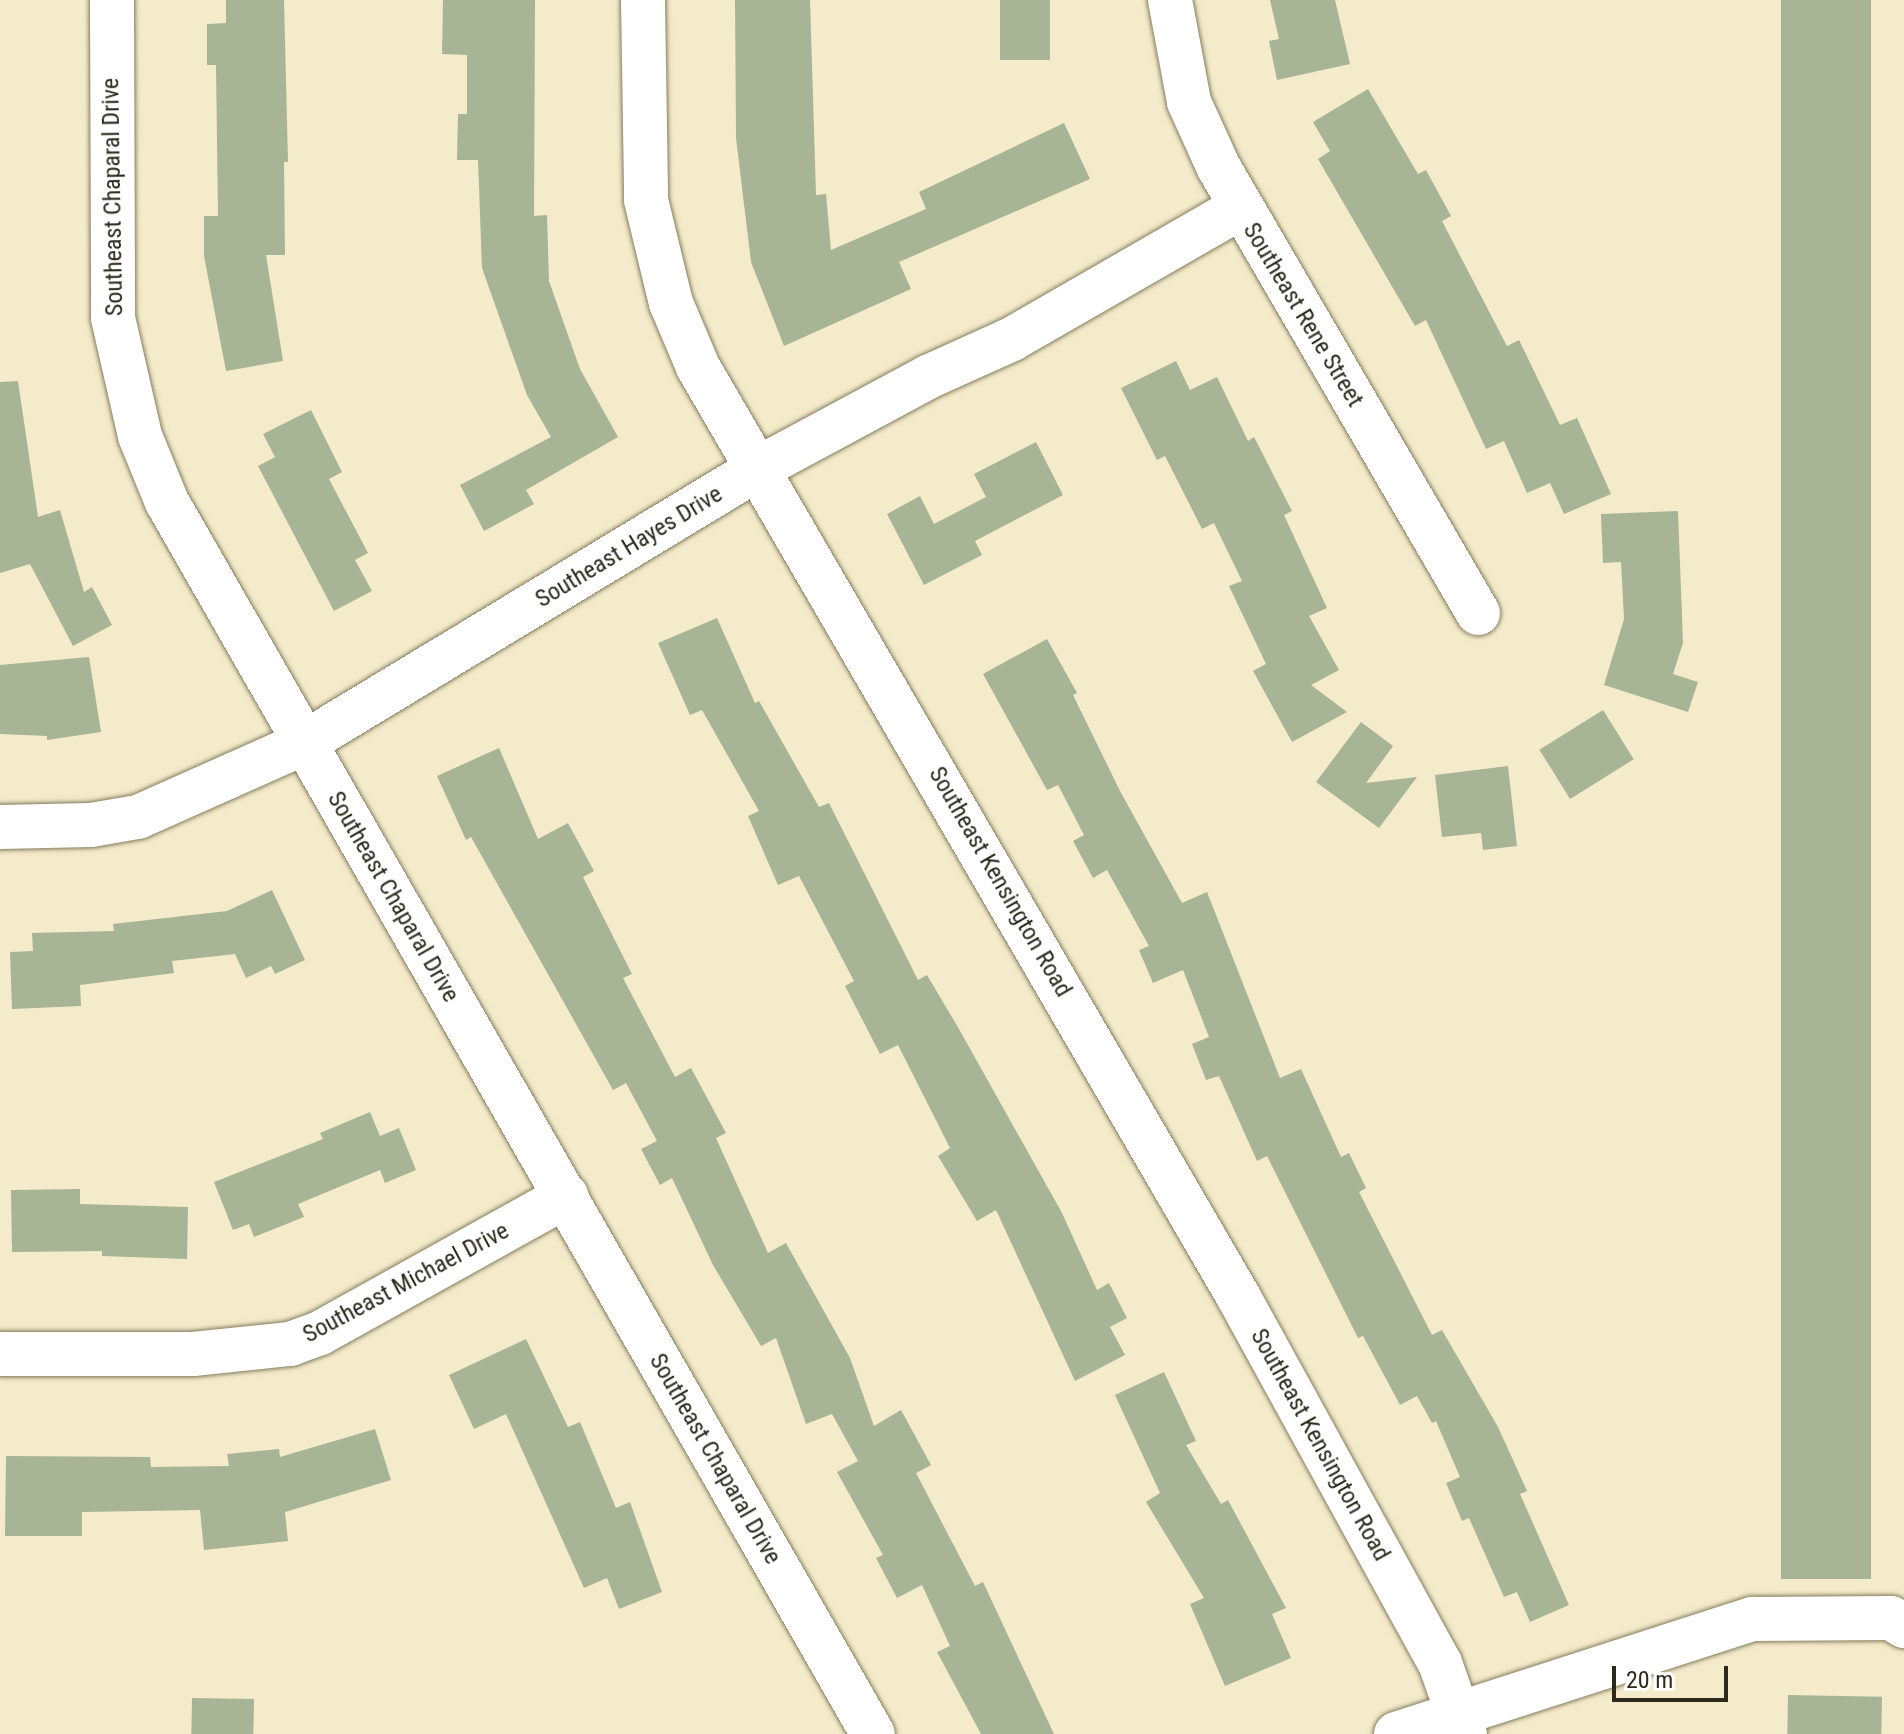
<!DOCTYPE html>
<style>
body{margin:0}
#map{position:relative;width:1904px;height:1734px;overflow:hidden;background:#f4ebca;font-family:"Roboto Condensed",sans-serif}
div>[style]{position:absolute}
.building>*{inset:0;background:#a7b496;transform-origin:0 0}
.roads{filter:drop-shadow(0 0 2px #857d5f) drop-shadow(0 0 2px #857d5f)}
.minor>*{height:44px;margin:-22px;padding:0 22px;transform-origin:22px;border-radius:22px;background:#fff}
span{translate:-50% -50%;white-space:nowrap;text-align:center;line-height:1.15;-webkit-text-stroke:6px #fff;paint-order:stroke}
.street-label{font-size:24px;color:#2d2a1d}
.scale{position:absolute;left:1612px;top:1666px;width:116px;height:36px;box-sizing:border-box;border:4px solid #2d2a1d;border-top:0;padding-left:10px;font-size:24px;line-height:28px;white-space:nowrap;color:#2d2a1d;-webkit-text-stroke:6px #fff;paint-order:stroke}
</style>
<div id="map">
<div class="building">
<i style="clip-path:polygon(226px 0,284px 0,288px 162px,284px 162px,285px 255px,266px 255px,283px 361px,226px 371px,204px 256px,204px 216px,218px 216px,216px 65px,207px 65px,207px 24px,226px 23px)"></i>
<i style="clip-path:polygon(443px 0,535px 0,534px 216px,547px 215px,549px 281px,580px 369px,618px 437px,526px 490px,534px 504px,484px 531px,460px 485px,551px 437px,527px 395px,482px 268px,478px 160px,457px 160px,458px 114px,467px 114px,467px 55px,442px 54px)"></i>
<i style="clip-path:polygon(735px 0,810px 0,816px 195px,826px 194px,831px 250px,926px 209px,919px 192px,1064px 123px,1090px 179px,899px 262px,911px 289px,784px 346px,751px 262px,736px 138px)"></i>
<i style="left:1000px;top:0;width:50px;height:60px"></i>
<i style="clip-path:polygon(1270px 0,1335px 0,1350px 64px,1277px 80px,1269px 41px,1279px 39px)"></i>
<i style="left:1781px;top:0;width:90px;height:1579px"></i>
<i style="clip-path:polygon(1368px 89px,1418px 174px,1426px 170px,1451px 216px,1442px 221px,1507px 346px,1519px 340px,1560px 425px,1577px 418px,1611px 494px,1564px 514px,1550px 483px,1527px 493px,1504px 441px,1486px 449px,1426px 320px,1415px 326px,1318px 159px,1330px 151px,1313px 122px)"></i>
<i style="clip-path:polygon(1176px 361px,1190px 390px,1217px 377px,1248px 441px,1254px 437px,1292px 511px,1284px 515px,1327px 608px,1309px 616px,1339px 670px,1311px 685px,1347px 712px,1292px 742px,1253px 671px,1266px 664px,1229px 586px,1242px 581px,1214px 523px,1202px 529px,1165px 456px,1157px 460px,1121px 388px)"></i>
<i style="clip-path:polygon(18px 381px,38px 517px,60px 510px,84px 592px,92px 587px,112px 625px,73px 646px,30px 564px,0 573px,0 382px)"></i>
<i style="clip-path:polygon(311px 410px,342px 472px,329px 479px,368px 553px,355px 560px,372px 591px,334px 611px,258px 466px,275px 457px,263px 434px)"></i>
<i style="clip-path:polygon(1036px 442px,1063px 495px,975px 541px,982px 555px,924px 585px,887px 514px,920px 496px,934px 524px,986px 497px,974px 474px)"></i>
<i style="clip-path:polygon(1678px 511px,1683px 643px,1673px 674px,1698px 682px,1688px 712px,1604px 685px,1624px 619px,1621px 562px,1603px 563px,1601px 514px)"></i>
<i style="clip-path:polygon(717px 618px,755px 703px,759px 701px,819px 807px,829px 803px,918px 980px,927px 975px,959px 1029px,1062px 1213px,1097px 1290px,1109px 1283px,1127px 1318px,1110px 1327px,1125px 1355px,1075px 1381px,996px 1210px,977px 1221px,938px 1156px,950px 1148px,898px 1045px,880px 1054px,845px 986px,854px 981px,799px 876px,778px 885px,748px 816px,759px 811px,702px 710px,690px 715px,658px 643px)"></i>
<i style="clip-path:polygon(1047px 639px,1077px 693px,1073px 695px,1120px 791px,1182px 903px,1207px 892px,1280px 1078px,1301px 1069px,1341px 1157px,1349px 1153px,1366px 1188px,1359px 1192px,1432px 1335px,1442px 1330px,1498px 1427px,1527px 1491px,1520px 1494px,1569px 1605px,1530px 1622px,1517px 1592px,1504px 1597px,1469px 1518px,1462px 1521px,1446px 1483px,1460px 1477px,1436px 1421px,1432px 1423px,1417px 1396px,1400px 1405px,1363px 1336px,1358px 1338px,1267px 1156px,1257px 1161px,1219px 1076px,1206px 1080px,1192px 1044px,1209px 1037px,1183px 970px,1153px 983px,1139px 950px,1149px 946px,1107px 870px,1093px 878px,1073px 841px,1084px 835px,1058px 785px,1047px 790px,983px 674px)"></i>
<i style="clip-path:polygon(89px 657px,101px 732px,47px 740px,47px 736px,0 734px,0 665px)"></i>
<i style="left:1603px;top:710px;width:58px;height:75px;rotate:58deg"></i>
<i style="clip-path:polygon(1361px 722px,1393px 746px,1366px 783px,1417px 777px,1379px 828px,1316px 782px)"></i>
<i style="clip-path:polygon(499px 748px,538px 839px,568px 823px,594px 871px,583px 877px,632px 974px,623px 978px,675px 1077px,691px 1068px,726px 1133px,716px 1138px,768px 1253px,786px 1243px,850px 1358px,874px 1426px,901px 1410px,931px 1465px,916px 1473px,975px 1586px,983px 1582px,1054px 1734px,981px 1734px,937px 1652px,950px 1646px,922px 1585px,897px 1598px,876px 1558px,883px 1555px,837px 1472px,858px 1461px,832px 1414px,806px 1424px,776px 1338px,761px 1346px,713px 1265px,672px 1178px,660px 1185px,641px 1149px,657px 1141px,626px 1083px,613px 1090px,471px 837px,466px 840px,437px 776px)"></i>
<i style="clip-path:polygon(1508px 766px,1517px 846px,1483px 850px,1481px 833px,1442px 837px,1435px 775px)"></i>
<i style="clip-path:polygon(272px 890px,305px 960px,275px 974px,271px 966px,246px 978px,235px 954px,172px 961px,174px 973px,80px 985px,81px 1006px,12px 1009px,10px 952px,33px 951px,32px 933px,114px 931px,113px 924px,227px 911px)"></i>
<i style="clip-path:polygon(370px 1112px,380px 1136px,399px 1128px,416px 1170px,385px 1183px,380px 1170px,298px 1204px,304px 1217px,254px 1237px,249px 1224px,233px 1230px,214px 1182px,323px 1139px,320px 1133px)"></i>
<i style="clip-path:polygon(80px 1189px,80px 1204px,188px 1207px,187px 1259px,102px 1256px,102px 1251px,12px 1252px,11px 1190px)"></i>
<i style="clip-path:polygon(526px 1339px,568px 1427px,580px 1422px,616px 1508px,630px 1502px,662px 1592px,619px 1609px,607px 1578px,584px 1588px,506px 1414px,474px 1429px,449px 1375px)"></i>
<i style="clip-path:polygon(1164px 1372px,1196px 1441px,1186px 1445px,1221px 1504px,1228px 1500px,1286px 1608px,1272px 1614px,1291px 1658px,1225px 1686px,1190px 1604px,1204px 1598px,1146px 1502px,1160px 1493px,1115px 1395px)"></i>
<i style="clip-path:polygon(375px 1429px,391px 1480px,285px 1512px,288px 1541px,204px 1550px,200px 1510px,82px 1512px,82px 1536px,5px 1536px,6px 1456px,150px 1457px,151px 1467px,229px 1466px,227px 1454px,279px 1449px,280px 1457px)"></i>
<i style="left:1788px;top:1695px;width:94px;height:39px;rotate:1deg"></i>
<i style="left:192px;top:1698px;width:62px;height:36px;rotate:1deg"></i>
</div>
<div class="roads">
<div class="minor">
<i style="left:112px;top:0;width:318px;rotate:89.8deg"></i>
<i style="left:113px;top:318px;width:121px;rotate:77.1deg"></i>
<i style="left:140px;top:436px;width:71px;rotate:67.8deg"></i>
<i style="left:167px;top:502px;width:1420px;rotate:60.19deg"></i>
<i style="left:643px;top:0;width:200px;rotate:89.1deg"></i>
<i style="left:646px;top:200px;width:106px;rotate:76.4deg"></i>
<i style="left:671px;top:303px;width:69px;rotate:67.1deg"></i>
<i style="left:698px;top:367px;width:1075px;rotate:59.83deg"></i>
<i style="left:1238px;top:1296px;width:419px;rotate:61.2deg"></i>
<i style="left:1440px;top:1663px;width:75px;rotate:70.6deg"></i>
<i style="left:1170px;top:0;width:104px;rotate:79.4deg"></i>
<i style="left:1189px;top:102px;width:72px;rotate:65.6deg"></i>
<i style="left:1219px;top:168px;width:515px;rotate:59.8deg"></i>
<i style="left:0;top:827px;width:91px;rotate:-1.3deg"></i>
<i style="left:91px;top:825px;width:48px;rotate:-9.7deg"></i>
<i style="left:138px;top:817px;width:182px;rotate:-24deg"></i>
<i style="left:304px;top:743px;width:532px;rotate:-31.15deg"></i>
<i style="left:759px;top:468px;width:192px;rotate:-28.3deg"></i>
<i style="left:928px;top:377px;width:92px;rotate:-24.3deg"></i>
<i style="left:1012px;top:339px;width:263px;rotate:-29.9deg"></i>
<i style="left:0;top:1354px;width:193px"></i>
<i style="left:193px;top:1354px;width:98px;rotate:-5.9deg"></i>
<i style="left:290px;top:1344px;width:32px;rotate:-20deg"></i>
<i style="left:320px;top:1333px;width:282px;rotate:-29.1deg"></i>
<i style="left:1396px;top:1734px;width:375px;rotate:-17.9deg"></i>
<i style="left:1753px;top:1619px;width:138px;rotate:-0.4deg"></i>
<i style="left:1891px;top:1618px;width:15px;rotate:32deg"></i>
</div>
</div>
<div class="street-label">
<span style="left:113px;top:197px;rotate:-91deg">Southeast Chaparal Drive</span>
<span style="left:1303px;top:315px;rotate:59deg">Southeast Rene Street</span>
<span style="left:629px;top:547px;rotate:-31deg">Southeast Hayes Drive</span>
<span style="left:1000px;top:882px;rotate:60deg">Southeast Kensington Road</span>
<span style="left:393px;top:897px;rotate:60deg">Southeast Chaparal Drive</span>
<span style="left:406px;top:1283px;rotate:-28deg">Southeast Michael Drive</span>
<span style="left:1320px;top:1445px;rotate:61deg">Southeast Kensington Road</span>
<span style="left:715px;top:1459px;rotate:60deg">Southeast Chaparal Drive</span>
</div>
<div class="scale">20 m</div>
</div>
